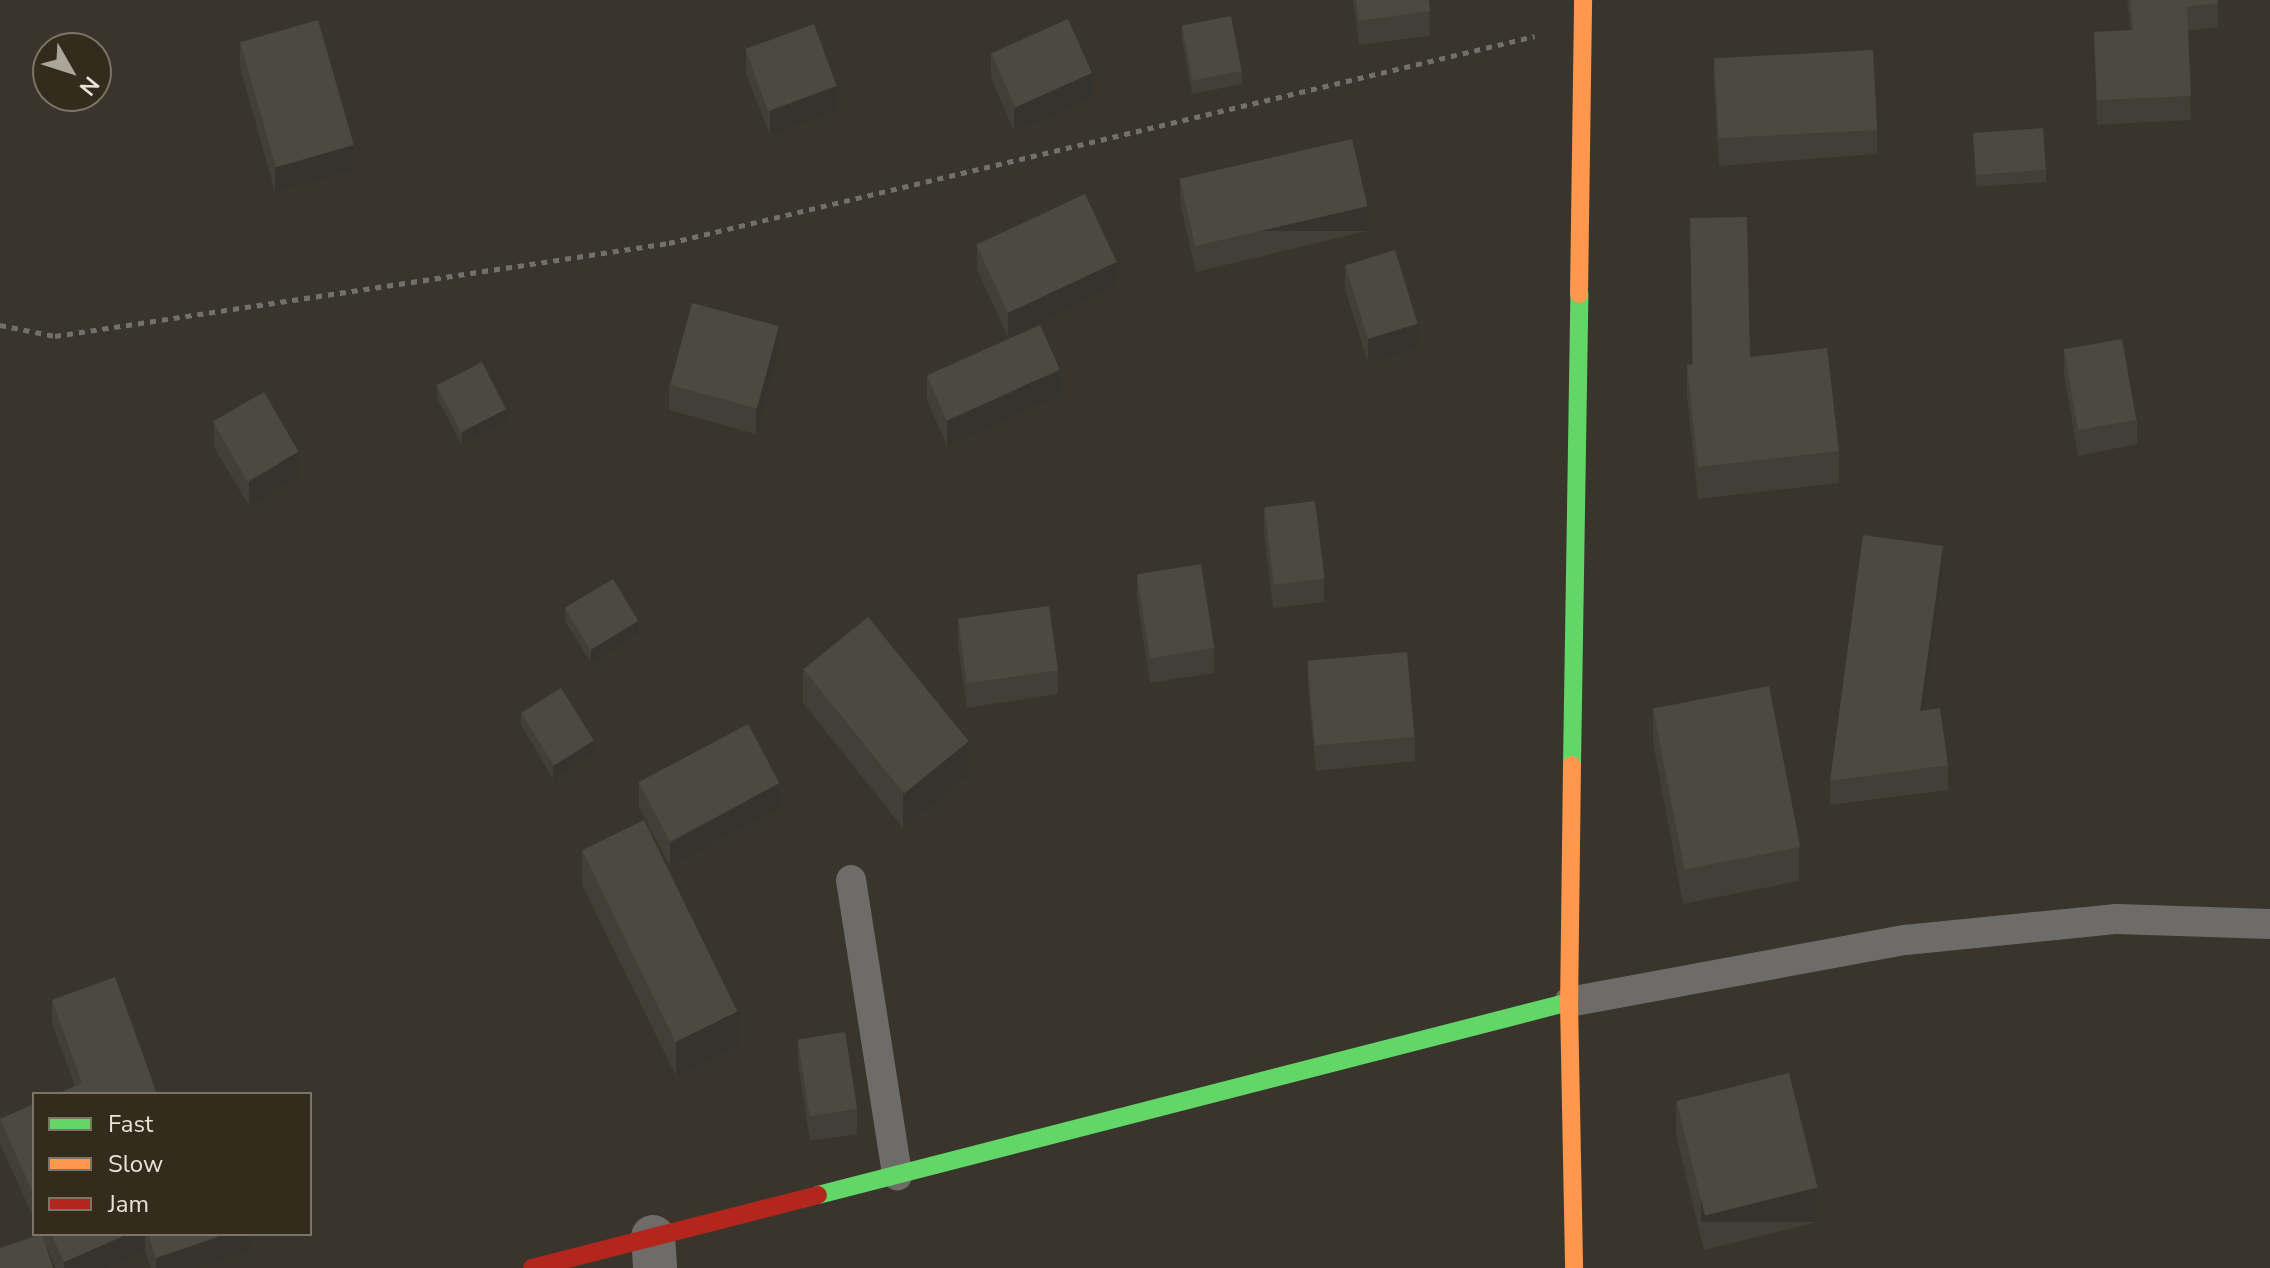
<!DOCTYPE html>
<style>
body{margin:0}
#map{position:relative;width:2270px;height:1268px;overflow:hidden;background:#39352c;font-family:"Nunito Sans",sans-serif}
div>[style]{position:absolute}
.path>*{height:5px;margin-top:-2.5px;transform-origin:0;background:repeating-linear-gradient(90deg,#72706c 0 6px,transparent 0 12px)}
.lane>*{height:30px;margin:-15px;padding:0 15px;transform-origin:15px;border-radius:15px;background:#6e6c68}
.street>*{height:44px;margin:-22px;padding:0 22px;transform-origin:22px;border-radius:22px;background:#6e6c68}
.fast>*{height:18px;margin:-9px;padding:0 9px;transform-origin:9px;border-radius:9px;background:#63d668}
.slow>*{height:18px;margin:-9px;padding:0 9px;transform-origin:9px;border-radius:9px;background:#ff974d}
.jam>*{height:18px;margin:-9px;padding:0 9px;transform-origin:9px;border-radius:9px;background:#b3261e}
.wall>*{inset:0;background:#413f38}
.shaded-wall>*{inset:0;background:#35332e;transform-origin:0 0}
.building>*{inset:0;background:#4c4941;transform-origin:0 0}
span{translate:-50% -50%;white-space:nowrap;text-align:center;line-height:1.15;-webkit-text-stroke:8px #332c1d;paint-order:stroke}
.legend{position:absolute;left:32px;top:1092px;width:280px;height:144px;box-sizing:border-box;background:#332c1d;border:2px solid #7b7568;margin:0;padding:10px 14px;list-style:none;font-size:24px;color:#e8e3d9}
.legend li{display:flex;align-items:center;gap:16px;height:40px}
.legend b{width:40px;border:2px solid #7b7568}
.north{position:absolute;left:32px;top:32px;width:80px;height:80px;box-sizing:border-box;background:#332c1d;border:2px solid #7b7568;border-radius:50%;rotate:129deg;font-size:22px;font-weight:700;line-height:32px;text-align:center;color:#e8e3d9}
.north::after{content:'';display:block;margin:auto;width:28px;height:36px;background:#aba69c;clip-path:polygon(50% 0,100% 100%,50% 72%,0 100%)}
</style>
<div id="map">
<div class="path">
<i style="left:0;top:325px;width:56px;rotate:11.3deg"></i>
<i style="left:55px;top:336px;width:621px;rotate:-8.61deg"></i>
<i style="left:669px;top:243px;width:890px;rotate:-13.44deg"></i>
</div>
<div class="lane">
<i style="left:851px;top:880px;width:299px;rotate:81.1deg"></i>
<i style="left:1569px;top:1002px;width:342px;rotate:-10.5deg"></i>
<i style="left:1905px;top:940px;width:213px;rotate:-5.7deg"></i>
<i style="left:2117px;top:919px;width:153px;rotate:1.9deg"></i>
</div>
<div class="street">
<i style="left:653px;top:1237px;width:31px;rotate:86deg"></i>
</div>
<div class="fast">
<i style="left:1572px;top:765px;width:471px;rotate:-89.1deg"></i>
<i style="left:818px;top:1195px;width:775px;rotate:-14.41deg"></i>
</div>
<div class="slow">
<i style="left:1579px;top:294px;width:294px;rotate:-89.2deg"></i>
<i style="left:1572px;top:765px;width:237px;rotate:90.7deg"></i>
<i style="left:1569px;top:1002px;width:266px;rotate:88.9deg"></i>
</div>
<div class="jam">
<i style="left:532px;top:1268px;width:295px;rotate:-14.3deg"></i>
</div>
<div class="wall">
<i style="clip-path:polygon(1353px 0,1429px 0,1430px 36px,1359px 45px)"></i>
<i style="clip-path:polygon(2127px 0,2218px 0,2218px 27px,2188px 31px,2191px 120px,2097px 125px,2094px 32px,2131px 30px)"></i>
<i style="clip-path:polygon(1182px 26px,1242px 71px,1242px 84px,1192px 94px,1182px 39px)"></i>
<i style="clip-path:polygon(240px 42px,353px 170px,275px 192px,240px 67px)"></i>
<i style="clip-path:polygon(746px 50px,837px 110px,770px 135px,746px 74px)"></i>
<i style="clip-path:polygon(991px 53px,1092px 98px,1014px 132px,991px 77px)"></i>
<i style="clip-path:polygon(1714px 61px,1877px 130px,1877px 154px,1719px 166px,1714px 85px)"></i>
<i style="clip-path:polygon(1973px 134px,2046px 170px,2046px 182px,1976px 187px)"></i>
<i style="clip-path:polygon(1180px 179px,1367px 231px,1196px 272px,1180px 203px)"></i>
<i style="clip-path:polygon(1690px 218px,1750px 357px,1839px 451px,1839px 483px,1698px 499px,1687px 397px,1687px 365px,1692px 364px)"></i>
<i style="clip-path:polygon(977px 246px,1116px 286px,1008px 337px,977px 270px)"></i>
<i style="clip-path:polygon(1345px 265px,1418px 348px,1368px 363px,1345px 289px)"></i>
<i style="clip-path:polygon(779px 351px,756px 434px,669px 410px,669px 385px)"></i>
<i style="clip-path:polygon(2064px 351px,2137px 420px,2137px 444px,2078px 456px,2064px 375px)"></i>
<i style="clip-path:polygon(927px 376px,1060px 395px,947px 446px,927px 400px)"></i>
<i style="clip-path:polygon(437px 385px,506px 422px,462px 445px,437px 398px)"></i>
<i style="clip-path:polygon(214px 423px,299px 476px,249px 506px,214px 447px)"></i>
<i style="clip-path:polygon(1264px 508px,1324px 578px,1324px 602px,1273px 608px,1264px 532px)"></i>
<i style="clip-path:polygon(1943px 571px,1923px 710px,1948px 765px,1948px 790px,1830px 805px,1830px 781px)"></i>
<i style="clip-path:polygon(1137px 574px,1214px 648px,1214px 673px,1150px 683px,1137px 598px)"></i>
<i style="clip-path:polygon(565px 608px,638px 634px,591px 663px,565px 621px)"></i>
<i style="clip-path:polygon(958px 621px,1058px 670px,1058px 694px,967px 708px,958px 645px)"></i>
<i style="clip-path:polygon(1308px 662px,1415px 737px,1415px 761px,1316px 771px,1308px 687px)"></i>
<i style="clip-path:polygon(803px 669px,968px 776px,903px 828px,803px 703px)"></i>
<i style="clip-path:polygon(1653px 708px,1799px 847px,1799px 881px,1683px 904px,1653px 742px)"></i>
<i style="clip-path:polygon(521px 712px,594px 753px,553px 779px,521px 725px)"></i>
<i style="clip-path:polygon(639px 783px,780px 807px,670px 867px,639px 807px)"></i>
<i style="clip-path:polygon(582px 851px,739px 1045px,676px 1076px,582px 885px)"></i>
<i style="clip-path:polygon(52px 1000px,157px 1094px,75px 1086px,52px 1024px)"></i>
<i style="clip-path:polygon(798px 1039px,857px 1109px,857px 1134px,810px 1141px,798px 1063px)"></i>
<i style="clip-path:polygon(1676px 1100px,1817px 1222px,1704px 1250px,1676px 1135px)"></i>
<i style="clip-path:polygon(34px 1104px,34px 1219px,0 1144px,0 1119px)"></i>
<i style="clip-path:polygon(41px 1234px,250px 1234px,250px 1250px,197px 1268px,151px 1268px,145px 1251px,106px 1268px,56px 1268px)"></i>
</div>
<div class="shaded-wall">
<i style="clip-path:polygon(1092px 73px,1092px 98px,1014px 132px,1014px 108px)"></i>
<i style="clip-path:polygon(837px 86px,837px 110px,770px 135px,770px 111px)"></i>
<i style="clip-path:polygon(353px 145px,353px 170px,275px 192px,275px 167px)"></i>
<i style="left:1367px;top:206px;width:25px;height:176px;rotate:90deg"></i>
<i style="clip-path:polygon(1116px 262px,1116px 286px,1008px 337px,1008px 313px)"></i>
<i style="clip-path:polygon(1418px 324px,1418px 348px,1368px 363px,1368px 339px)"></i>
<i style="clip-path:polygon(779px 326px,779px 351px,756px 434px,756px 409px)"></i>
<i style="clip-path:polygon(1060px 370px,1060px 395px,947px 446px,947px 421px)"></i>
<i style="clip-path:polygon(506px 409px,506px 422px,462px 445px,462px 432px)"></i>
<i style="clip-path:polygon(299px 452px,299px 476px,249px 506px,249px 482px)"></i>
<i style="clip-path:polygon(1943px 546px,1943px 571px,1920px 735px,1920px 711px)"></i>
<i style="clip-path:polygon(638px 621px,638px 634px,591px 663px,591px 650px)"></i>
<i style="clip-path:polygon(594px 741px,594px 753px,553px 779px,553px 766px)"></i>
<i style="clip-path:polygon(968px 742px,968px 776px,903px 828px,903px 794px)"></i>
<i style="clip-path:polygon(780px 783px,780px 807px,670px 867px,670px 843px)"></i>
<i style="clip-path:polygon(739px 1011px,739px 1045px,676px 1076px,676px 1042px)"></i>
<i style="left:1817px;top:1188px;width:34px;height:116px;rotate:90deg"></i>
<i style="clip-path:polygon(128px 1234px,145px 1234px,145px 1251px,106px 1268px,64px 1268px,64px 1262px)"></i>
<i style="clip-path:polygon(226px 1234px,250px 1234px,250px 1250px,197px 1268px,156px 1268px,156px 1258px)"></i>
</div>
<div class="building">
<i style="clip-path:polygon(1356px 0,1429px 0,1430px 11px,1359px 21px)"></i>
<i style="clip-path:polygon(2130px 0,2218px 0,2218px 3px,2187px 7px,2191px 96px,2097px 100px,2094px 32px,2133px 30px)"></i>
<i style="left:1231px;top:16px;width:56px;height:50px;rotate:79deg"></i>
<i style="left:1068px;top:19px;width:59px;height:84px;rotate:66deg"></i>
<i style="left:318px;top:20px;width:130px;height:81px;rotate:74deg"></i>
<i style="left:814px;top:24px;width:66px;height:73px;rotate:70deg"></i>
<i style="left:1873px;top:50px;width:80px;height:159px;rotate:87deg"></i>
<i style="left:2043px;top:128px;width:42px;height:70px;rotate:86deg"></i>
<i style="left:1352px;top:139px;width:69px;height:177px;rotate:77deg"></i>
<i style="left:1085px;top:194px;width:75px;height:120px;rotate:65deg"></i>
<i style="clip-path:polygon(1747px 217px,1750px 357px,1827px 348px,1839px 451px,1698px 467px,1687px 365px,1693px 364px,1690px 218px)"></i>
<i style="left:1395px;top:250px;width:77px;height:52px;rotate:73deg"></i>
<i style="left:692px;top:303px;width:90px;height:85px;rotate:15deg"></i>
<i style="left:1040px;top:325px;width:49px;height:124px;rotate:66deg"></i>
<i style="left:2122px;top:339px;width:82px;height:59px;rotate:80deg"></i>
<i style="left:482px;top:362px;width:53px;height:51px;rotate:63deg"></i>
<i style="left:264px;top:392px;width:69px;height:59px;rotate:60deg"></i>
<i style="left:1315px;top:501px;width:78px;height:51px;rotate:83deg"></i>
<i style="clip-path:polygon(1863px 535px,1943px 546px,1920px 711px,1940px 708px,1948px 765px,1830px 781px)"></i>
<i style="left:1201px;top:564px;width:85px;height:65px;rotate:81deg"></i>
<i style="left:613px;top:579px;width:49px;height:56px;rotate:59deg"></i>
<i style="left:1049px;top:606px;width:65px;height:92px;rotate:82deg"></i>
<i style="left:868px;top:617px;width:160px;height:83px;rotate:51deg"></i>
<i style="left:1407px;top:652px;width:85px;height:100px;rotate:85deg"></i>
<i style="left:1769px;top:686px;width:164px;height:118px;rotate:79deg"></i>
<i style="left:561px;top:688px;width:62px;height:47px;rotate:58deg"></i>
<i style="left:748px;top:724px;width:67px;height:124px;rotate:62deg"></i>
<i style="left:644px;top:820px;width:213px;height:69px;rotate:64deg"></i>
<i style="clip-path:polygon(115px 977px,157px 1094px,57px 1094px,82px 1083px,52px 1000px)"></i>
<i style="left:845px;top:1032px;width:78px;height:48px;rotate:81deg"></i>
<i style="left:1789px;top:1073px;width:118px;height:116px;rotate:76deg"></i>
<i style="clip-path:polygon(34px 1104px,34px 1195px,0 1119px)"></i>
<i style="clip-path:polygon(42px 1234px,53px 1268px,0 1268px,0 1248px)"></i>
<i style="clip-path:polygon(51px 1234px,128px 1234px,64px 1262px)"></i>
<i style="clip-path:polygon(148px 1234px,226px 1234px,156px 1258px)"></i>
</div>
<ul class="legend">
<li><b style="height:10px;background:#63d668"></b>Fast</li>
<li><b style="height:10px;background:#ff974d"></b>Slow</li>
<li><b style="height:10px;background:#b3261e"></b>Jam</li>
</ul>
<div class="north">N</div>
</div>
